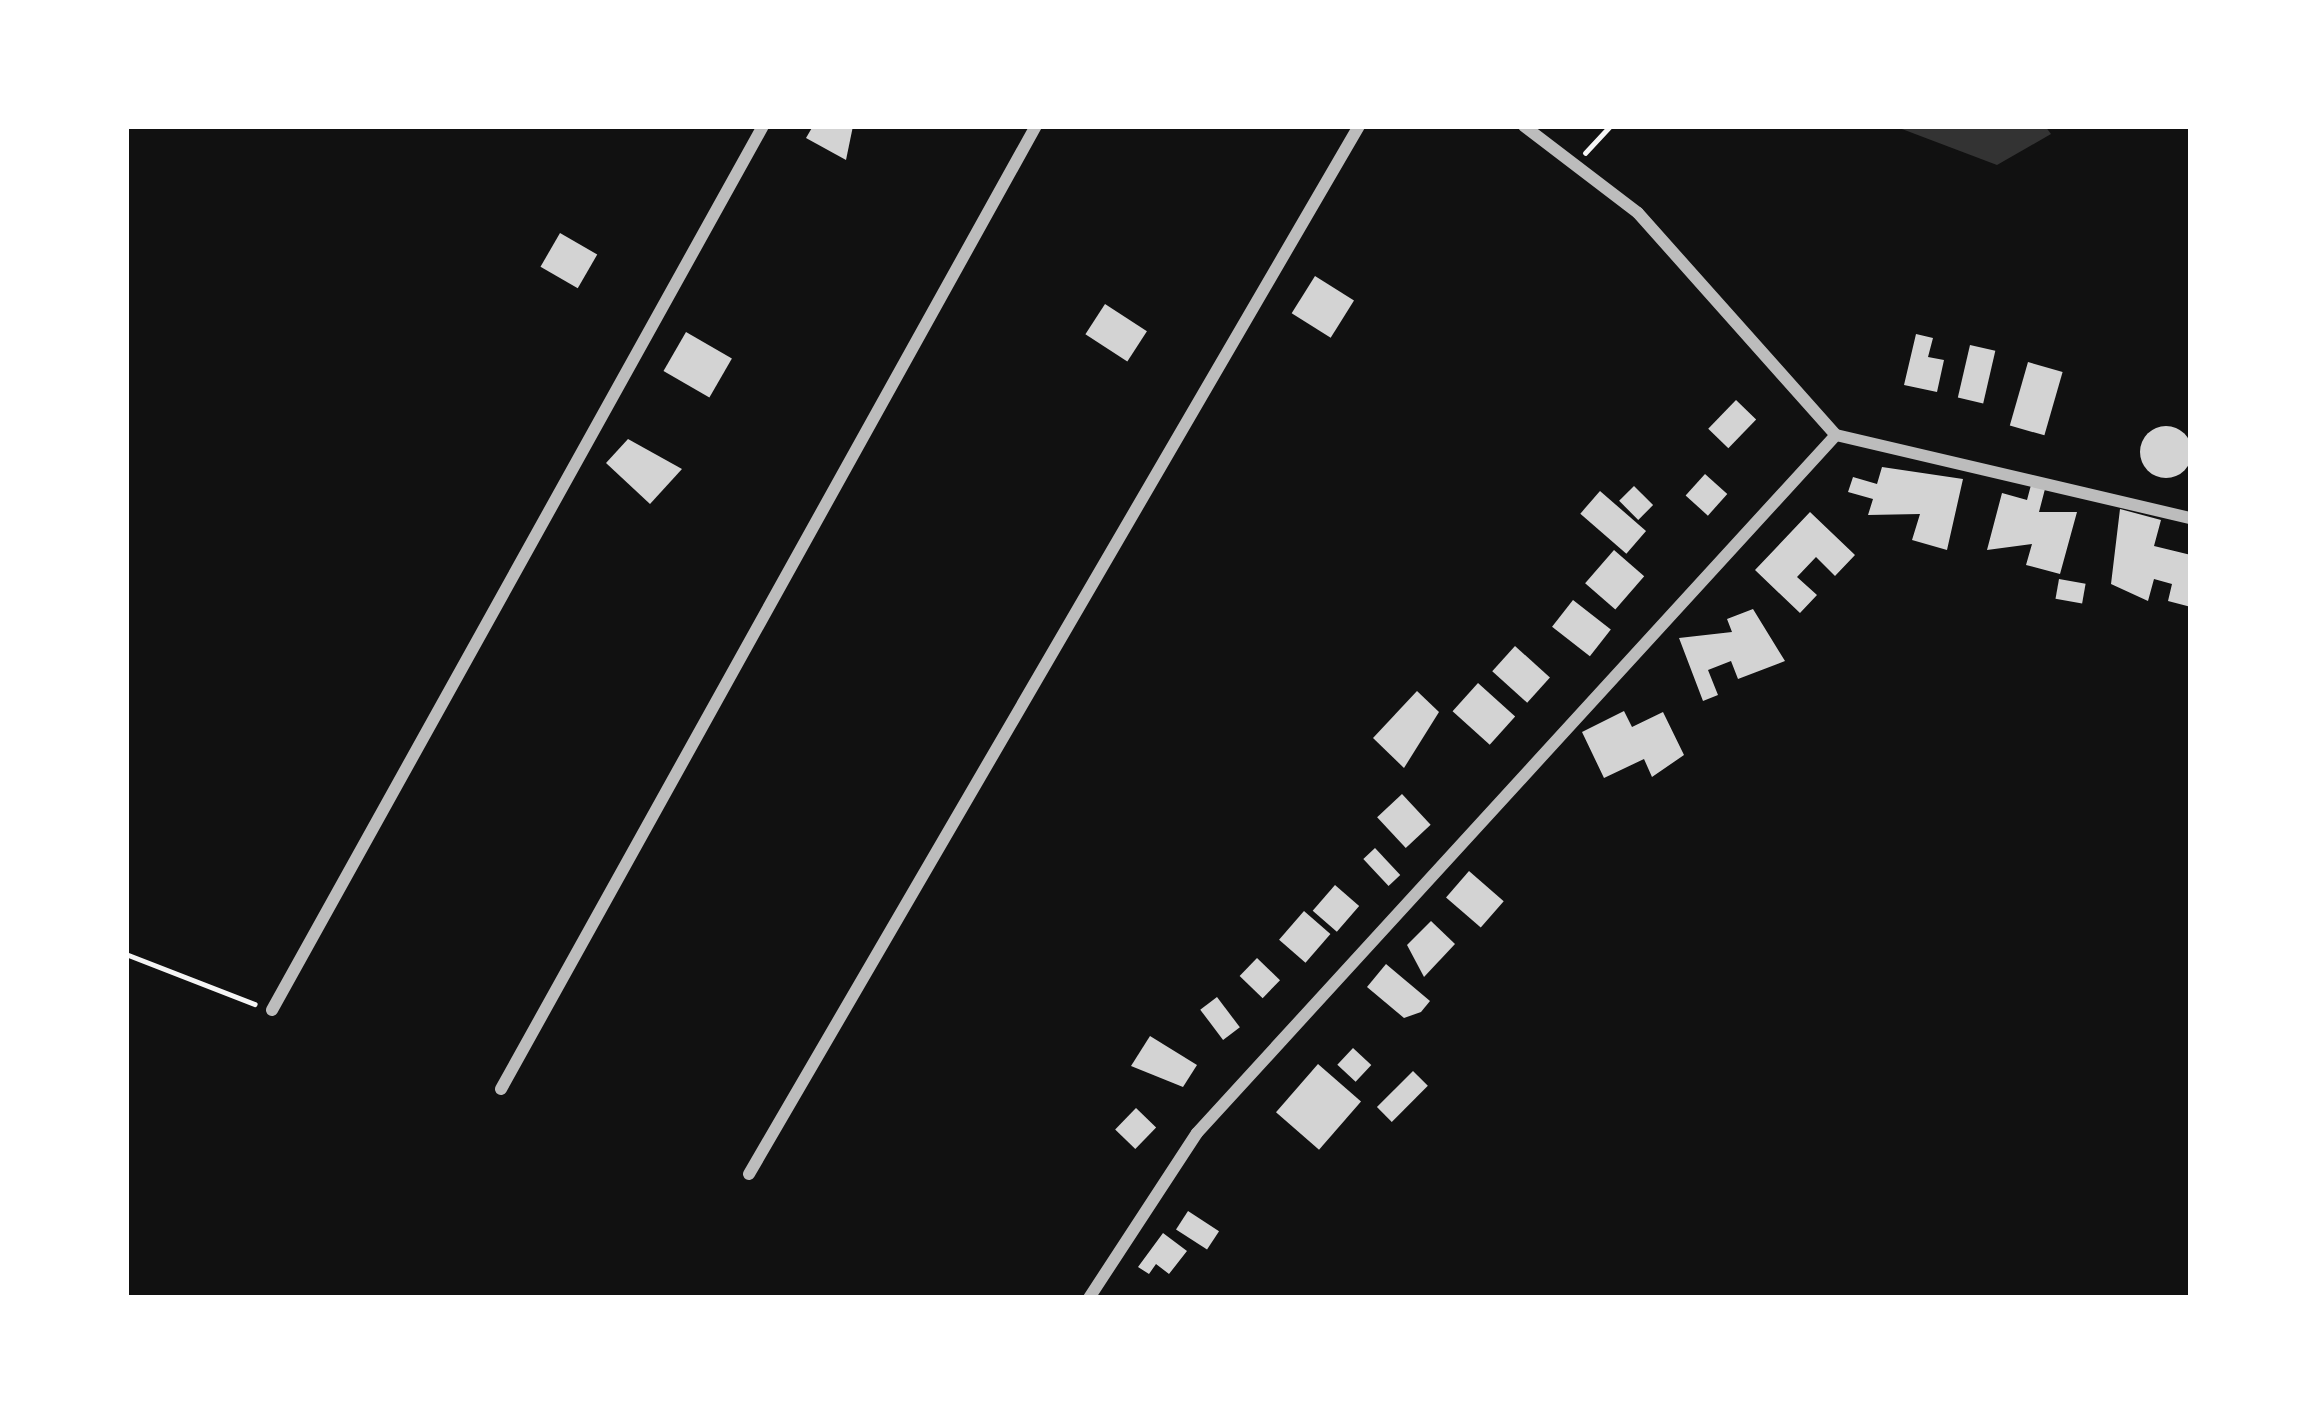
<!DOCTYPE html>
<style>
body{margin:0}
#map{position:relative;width:2317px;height:1424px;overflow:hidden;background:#111;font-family:"Nunito Sans",sans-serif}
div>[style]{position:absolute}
.water>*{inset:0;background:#333}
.building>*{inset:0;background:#d3d3d3;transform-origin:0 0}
.round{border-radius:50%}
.path>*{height:4.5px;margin:-2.25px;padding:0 2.25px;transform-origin:2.25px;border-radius:2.25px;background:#f5f5f5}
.minor>*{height:12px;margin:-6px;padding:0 6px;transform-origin:6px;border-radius:6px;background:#bcbcbc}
span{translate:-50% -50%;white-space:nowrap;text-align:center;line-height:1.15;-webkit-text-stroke:12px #fff;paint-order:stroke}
.frame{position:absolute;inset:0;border:129px solid #fff;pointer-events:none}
</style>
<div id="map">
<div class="water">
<i style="clip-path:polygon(1894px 126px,2045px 126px,2051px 134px,1997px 165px)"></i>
</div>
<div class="building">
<i style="clip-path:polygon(813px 126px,853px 126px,846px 160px,806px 138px)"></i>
<i style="left:560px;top:233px;width:43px;height:39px;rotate:30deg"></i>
<i style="left:1315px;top:276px;width:46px;height:44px;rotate:32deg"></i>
<i style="left:1105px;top:304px;width:50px;height:36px;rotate:33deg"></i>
<i style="left:686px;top:332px;width:53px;height:45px;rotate:30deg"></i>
<i style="clip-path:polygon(1916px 334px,1933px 338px,1928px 357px,1944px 360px,1937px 392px,1904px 385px)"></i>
<i style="left:1970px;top:345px;width:26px;height:54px;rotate:13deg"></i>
<i style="left:2028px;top:362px;width:36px;height:66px;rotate:16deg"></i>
<i style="left:1736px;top:400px;width:28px;height:40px;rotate:44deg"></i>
<i class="round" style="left:2140px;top:426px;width:52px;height:52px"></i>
<i style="clip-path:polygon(628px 439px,682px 469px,650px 504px,606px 463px)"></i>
<i style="clip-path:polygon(1882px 467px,1963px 479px,1947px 550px,1912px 540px,1920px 514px,1868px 515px,1873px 499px,1848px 492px,1853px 477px,1877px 484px)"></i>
<i style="left:1705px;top:474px;width:30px;height:29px;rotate:42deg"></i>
<i style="clip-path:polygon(2031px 485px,2045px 489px,2039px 512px,2077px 512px,2060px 574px,2026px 565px,2032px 544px,1987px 550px,2002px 493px,2027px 500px)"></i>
<i style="left:1634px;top:486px;width:27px;height:21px;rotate:45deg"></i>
<i style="left:1600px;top:491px;width:61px;height:30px;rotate:41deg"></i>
<i style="clip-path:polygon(2120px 509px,2161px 520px,2154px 546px,2191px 555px,2191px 607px,2168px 601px,2172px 584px,2154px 579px,2148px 601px,2111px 584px)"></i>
<i style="clip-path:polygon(1810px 512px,1855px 555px,1835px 576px,1816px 557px,1797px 577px,1817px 595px,1800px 613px,1755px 570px)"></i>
<i style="left:1614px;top:550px;width:40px;height:44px;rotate:41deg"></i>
<i style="left:2059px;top:579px;width:27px;height:20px;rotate:10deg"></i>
<i style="left:1573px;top:600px;width:48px;height:34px;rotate:38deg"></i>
<i style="clip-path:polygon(1753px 609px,1785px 661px,1738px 679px,1731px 661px,1708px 670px,1718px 695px,1703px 701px,1679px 638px,1732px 632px,1727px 619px)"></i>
<i style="left:1515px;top:646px;width:47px;height:34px;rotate:42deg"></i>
<i style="left:1478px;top:683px;width:50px;height:38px;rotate:42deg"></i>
<i style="clip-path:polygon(1417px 691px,1439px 712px,1404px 768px,1373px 738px)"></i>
<i style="clip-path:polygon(1624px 711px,1632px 727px,1663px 712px,1684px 755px,1652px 777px,1644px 759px,1604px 778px,1582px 732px)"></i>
<i style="left:1402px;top:794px;width:42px;height:34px;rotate:47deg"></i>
<i style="left:1375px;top:848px;width:37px;height:16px;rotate:47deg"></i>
<i style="left:1469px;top:871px;width:46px;height:35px;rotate:41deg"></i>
<i style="left:1335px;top:885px;width:32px;height:34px;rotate:41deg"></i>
<i style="left:1304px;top:911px;width:35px;height:38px;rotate:41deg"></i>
<i style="clip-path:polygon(1431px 921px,1455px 944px,1424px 977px,1407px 945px)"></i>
<i style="left:1257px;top:958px;width:32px;height:25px;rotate:44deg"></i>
<i style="clip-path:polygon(1386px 964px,1430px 1001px,1421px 1012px,1404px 1018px,1367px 987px)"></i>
<i style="left:1217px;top:997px;width:38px;height:21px;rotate:53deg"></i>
<i style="clip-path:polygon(1150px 1036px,1197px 1065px,1183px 1087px,1131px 1066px)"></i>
<i style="left:1353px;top:1048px;width:25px;height:23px;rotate:43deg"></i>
<i style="left:1318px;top:1064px;width:57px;height:64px;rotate:41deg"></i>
<i style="left:1413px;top:1071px;width:21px;height:51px;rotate:45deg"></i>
<i style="left:1136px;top:1108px;width:28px;height:30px;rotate:44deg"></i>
<i style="left:1188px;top:1211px;width:37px;height:22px;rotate:33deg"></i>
<i style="clip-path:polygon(1163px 1233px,1187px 1251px,1169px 1274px,1156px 1264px,1149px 1274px,1138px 1267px)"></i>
</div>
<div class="path">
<i style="left:1585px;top:153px;width:37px;rotate:-47deg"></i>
<i style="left:126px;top:954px;width:138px;rotate:21.2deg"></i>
</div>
<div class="minor">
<i style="left:1524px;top:126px;width:143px;rotate:37.3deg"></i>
<i style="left:1638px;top:213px;width:297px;rotate:48.3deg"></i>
<i style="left:1836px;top:435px;width:365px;rotate:13.2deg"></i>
<i style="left:272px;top:1010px;width:1011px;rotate:-60.95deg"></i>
<i style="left:501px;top:1089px;width:1102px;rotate:-60.95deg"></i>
<i style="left:749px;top:1174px;width:1213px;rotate:-59.8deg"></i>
<i style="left:1089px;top:1298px;width:197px;rotate:-56.8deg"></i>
<i style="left:1197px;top:1133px;width:946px;rotate:-47.53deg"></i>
</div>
<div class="frame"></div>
</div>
